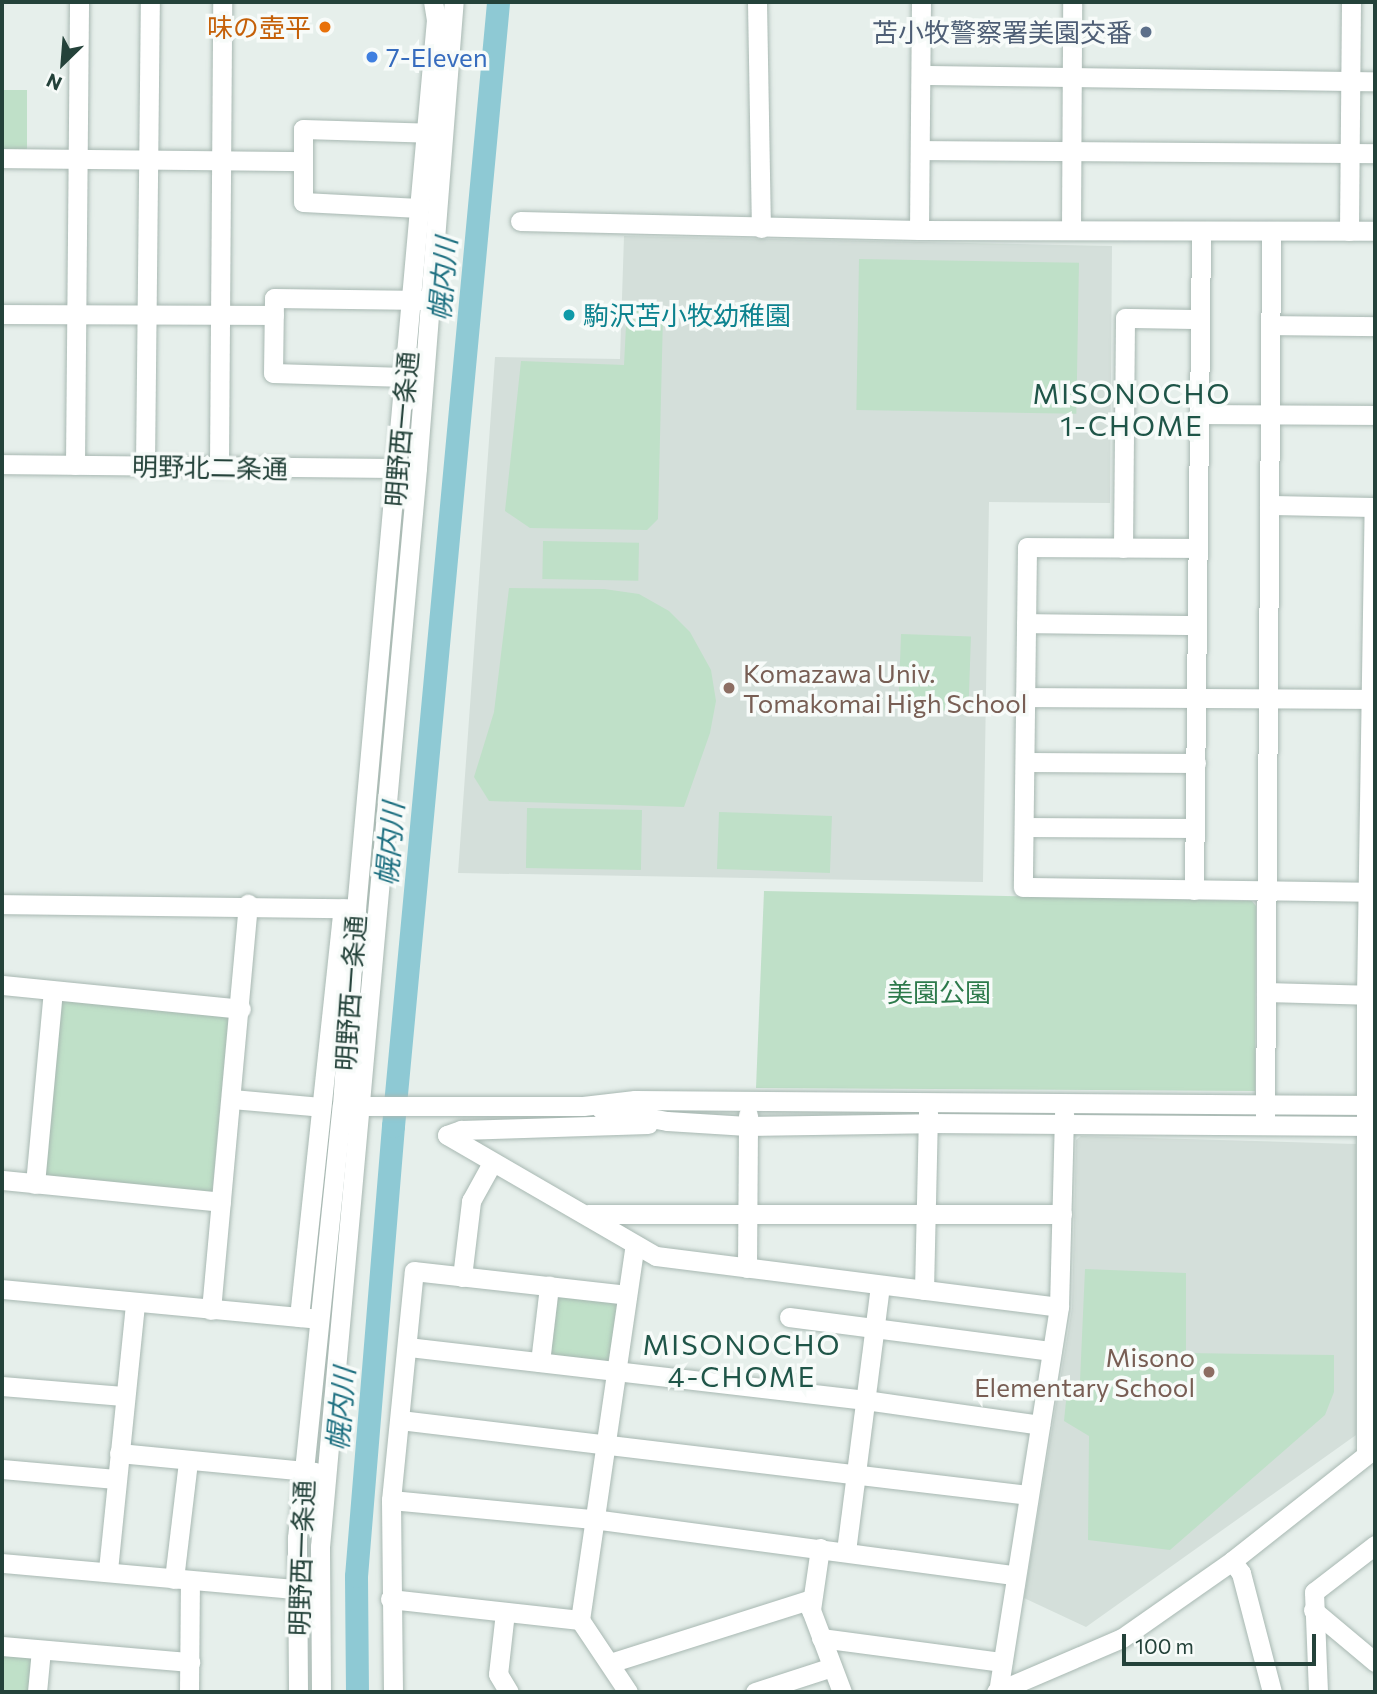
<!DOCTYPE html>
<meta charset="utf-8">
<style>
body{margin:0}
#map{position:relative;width:1377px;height:1694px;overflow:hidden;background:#e6efeb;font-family:Commissioner,"Noto Sans JP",sans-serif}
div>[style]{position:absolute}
.built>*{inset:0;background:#d4dfda}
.green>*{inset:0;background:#bfe0c8;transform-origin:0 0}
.river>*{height:23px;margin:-11.5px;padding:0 11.5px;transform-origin:11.5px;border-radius:11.5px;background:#8ec9d4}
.roads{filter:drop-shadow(0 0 2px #a8b8b2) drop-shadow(0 0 2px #a8b8b2)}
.minor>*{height:19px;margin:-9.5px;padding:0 9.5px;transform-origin:9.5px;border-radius:9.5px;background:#fff}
.dots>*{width:19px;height:19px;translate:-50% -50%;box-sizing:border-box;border:4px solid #f7fbf9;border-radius:50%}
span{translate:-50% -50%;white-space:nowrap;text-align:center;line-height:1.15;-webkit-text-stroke:7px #f7fbf9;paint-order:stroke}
.food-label{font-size:26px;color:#c56008}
.right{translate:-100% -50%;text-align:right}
.service-label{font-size:26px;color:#4e5e75}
.shop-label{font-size:26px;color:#366cbe}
.left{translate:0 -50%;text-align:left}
.culture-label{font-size:26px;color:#0d838f}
.street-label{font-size:26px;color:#24423a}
.education-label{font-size:26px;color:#785e54}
.park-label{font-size:26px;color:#2d7a4b}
.water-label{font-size:28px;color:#1c6f80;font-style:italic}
.neighbourhood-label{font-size:28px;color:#1f5548;letter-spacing:2px}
.frame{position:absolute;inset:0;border:4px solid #24423a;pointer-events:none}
.north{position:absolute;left:28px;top:28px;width:70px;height:70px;-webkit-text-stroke:5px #f7fbf9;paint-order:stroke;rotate:205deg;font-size:19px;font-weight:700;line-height:28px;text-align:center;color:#24423a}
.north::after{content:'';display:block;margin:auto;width:24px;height:32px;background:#24423a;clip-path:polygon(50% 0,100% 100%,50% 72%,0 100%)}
.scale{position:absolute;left:1122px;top:1634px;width:194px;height:32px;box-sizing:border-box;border:4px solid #24423a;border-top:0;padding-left:9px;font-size:21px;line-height:24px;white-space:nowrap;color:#24423a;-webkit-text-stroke:5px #f7fbf9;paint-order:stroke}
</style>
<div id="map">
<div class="built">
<i style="clip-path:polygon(624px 236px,1112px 246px,1110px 503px,989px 502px,983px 882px,458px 873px,495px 357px,620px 359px)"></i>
<i style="clip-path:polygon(1081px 1136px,1356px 1144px,1356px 1435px,1086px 1627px,1024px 1598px,1072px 1308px,1076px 1140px)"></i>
</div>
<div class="green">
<i style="left:2px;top:90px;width:25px;height:62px"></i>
<i style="left:859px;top:259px;width:220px;height:151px;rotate:1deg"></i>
<i style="clip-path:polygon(627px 306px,657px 307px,663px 316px,658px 519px,647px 530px,530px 528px,505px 511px,521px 361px,624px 365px)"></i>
<i style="left:543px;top:541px;width:96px;height:38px;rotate:1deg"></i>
<i style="clip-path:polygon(509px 588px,604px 589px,639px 594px,669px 611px,690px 632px,711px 670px,716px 701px,710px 733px,684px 807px,489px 801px,474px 777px,494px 712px)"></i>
<i style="left:901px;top:634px;width:70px;height:75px;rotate:2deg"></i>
<i style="left:527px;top:808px;width:115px;height:60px;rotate:1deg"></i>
<i style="left:719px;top:812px;width:113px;height:57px;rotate:2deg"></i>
<i style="clip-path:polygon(764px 891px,1252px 901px,1256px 906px,1255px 1091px,756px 1088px)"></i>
<i style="clip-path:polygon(64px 999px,229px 1013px,212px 1195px,50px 1179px,42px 1173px,59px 1004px)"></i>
<i style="clip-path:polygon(1085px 1269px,1186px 1273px,1186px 1353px,1334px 1355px,1334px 1392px,1325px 1415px,1170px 1550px,1088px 1540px,1089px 1436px,1064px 1421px,1068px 1381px,1080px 1381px)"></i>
<i style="left:549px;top:1286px;width:79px;height:77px;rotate:7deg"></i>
<i style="clip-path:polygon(2px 1653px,32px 1657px,30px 1692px,2px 1692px)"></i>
</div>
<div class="river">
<i style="left:357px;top:1692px;width:116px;rotate:-90.5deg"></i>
<i style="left:356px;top:1576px;width:452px;rotate:-85.3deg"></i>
<i style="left:393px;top:1126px;width:1129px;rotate:-84.66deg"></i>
</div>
<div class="roads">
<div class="minor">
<i style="left:757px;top:2px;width:226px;rotate:89deg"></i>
<i style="left:921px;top:75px;width:454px;rotate:0.8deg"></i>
<i style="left:920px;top:150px;width:455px;rotate:0.4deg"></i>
<i style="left:2px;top:158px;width:300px;rotate:0.6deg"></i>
<i style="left:419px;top:208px;width:116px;rotate:-177deg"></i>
<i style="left:303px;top:202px;width:73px;rotate:-90deg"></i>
<i style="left:303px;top:129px;width:135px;rotate:1.7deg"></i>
<i style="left:520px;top:221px;width:399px;rotate:1.3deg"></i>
<i style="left:919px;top:230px;width:456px;rotate:0.1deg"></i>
<i style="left:919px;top:230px;width:228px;rotate:-89.5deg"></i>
<i style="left:1071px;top:230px;width:228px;rotate:-89.7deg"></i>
<i style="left:1349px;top:231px;width:229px;rotate:-89.5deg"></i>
<i style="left:2px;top:314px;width:272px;rotate:0.2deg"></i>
<i style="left:1271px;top:325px;width:104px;rotate:0.6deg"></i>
<i style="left:405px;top:377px;width:132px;rotate:-178.3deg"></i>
<i style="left:273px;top:373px;width:75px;rotate:-89.2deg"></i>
<i style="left:274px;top:298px;width:150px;rotate:0.8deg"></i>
<i style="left:1199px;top:414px;width:176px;rotate:0.3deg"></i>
<i style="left:2px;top:464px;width:408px;rotate:0.6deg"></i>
<i style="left:75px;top:465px;width:463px;rotate:-89.5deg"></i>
<i style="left:145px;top:466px;width:464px;rotate:-89.4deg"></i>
<i style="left:219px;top:467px;width:465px;rotate:-89.6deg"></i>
<i style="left:1269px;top:505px;width:106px;rotate:1.1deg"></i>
<i style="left:1123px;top:548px;width:230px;rotate:-89.5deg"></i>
<i style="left:1125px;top:318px;width:75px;rotate:0.8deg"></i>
<i style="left:1198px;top:548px;width:171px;rotate:-179.7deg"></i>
<i style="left:1027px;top:547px;width:340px;rotate:90.7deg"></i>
<i style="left:1023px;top:887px;width:352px;rotate:0.8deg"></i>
<i style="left:1026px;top:623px;width:171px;rotate:0.7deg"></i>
<i style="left:1025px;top:697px;width:350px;rotate:0.3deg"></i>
<i style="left:1025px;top:762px;width:171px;rotate:0.3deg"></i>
<i style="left:1024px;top:827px;width:171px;rotate:0.3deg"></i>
<i style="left:1194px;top:890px;width:658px;rotate:-89.39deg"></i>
<i style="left:2px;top:904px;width:352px;rotate:0.7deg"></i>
<i style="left:2px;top:985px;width:240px;rotate:5.7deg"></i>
<i style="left:1266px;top:992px;width:109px;rotate:1.6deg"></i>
<i style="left:232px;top:1099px;width:89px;rotate:5.1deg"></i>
<i style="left:348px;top:1106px;width:235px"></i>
<i style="left:583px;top:1106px;width:52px;rotate:-6.6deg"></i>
<i style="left:635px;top:1100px;width:740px;rotate:0.39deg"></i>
<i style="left:601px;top:1109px;width:67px;rotate:10.3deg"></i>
<i style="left:667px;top:1121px;width:80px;rotate:3.6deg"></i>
<i style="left:747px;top:1126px;width:181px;rotate:-0.9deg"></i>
<i style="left:928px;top:1123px;width:447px;rotate:0.4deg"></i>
<i style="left:1265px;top:1124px;width:892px;rotate:-89.61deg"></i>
<i style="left:447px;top:1135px;width:241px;rotate:30.1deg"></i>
<i style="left:656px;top:1256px;width:406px;rotate:7.2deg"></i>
<i style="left:447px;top:1135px;width:15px;rotate:-20deg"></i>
<i style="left:461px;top:1130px;width:187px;rotate:-1.8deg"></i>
<i style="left:2px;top:1180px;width:220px;rotate:5.7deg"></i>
<i style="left:35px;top:1184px;width:194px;rotate:-84.7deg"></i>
<i style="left:588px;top:1214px;width:474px"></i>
<i style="left:747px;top:1268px;width:153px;rotate:-89.6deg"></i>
<i style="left:462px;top:1277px;width:77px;rotate:-83.2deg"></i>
<i style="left:471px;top:1201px;width:43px;rotate:-61.1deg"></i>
<i style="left:2px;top:1289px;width:310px;rotate:5.4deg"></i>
<i style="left:924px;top:1290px;width:178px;rotate:-88.7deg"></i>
<i style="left:211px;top:1310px;width:408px;rotate:-84.8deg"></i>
<i style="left:299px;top:1317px;width:411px;rotate:-83.9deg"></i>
<i style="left:789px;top:1317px;width:265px;rotate:7.4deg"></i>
<i style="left:408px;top:1347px;width:460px;rotate:6.6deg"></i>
<i style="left:865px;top:1400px;width:177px;rotate:8.1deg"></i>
<i style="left:540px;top:1362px;width:77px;rotate:-83.2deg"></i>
<i style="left:2px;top:1386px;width:121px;rotate:4.7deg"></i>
<i style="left:400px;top:1420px;width:632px;rotate:6.81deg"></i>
<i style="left:119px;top:1453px;width:197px;rotate:5.5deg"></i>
<i style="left:1366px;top:1454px;width:459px;rotate:-90deg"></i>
<i style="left:1366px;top:995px;width:488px;rotate:-89.1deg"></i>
<i style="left:2px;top:1469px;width:114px;rotate:5deg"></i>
<i style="left:391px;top:1500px;width:203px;rotate:5.4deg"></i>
<i style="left:593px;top:1519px;width:426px;rotate:7.6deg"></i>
<i style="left:820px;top:1548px;width:63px;rotate:98.3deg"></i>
<i style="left:811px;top:1610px;width:88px;rotate:69.3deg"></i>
<i style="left:846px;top:1551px;width:267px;rotate:-82.7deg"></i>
<i style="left:1232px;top:1561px;width:15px;rotate:53deg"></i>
<i style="left:1241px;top:1573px;width:123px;rotate:75.4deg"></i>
<i style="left:2px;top:1563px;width:306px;rotate:5.1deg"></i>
<i style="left:108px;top:1570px;width:268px;rotate:-84.2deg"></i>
<i style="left:174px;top:1579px;width:119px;rotate:-83.2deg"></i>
<i style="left:390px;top:1599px;width:191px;rotate:6.3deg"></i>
<i style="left:1313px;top:1610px;width:81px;rotate:40deg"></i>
<i style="left:505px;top:1612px;width:62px;rotate:96.4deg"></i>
<i style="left:498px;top:1674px;width:21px;rotate:59deg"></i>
<i style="left:821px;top:1638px;width:183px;rotate:7.6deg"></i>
<i style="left:2px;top:1646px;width:189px;rotate:4.9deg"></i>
<i style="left:610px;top:1663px;width:212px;rotate:-17.6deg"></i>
<i style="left:37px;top:1692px;width:42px;rotate:-84.6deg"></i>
<i style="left:189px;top:1692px;width:111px;rotate:-89.5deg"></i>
<i style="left:298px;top:1692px;width:154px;rotate:-90.4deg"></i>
<i style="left:297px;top:1538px;width:435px;rotate:-84.1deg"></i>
<i style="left:342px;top:1105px;width:196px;rotate:-85.9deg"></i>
<i style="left:356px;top:909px;width:893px;rotate:-84.86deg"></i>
<i style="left:436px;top:20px;width:18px;rotate:-99deg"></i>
<i style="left:321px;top:1692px;width:145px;rotate:-90.4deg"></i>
<i style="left:320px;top:1547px;width:1083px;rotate:-84.86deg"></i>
<i style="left:417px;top:468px;width:467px;rotate:-85.5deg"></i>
<i style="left:393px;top:1692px;width:192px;rotate:-90.6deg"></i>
<i style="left:391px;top:1500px;width:230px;rotate:-84.3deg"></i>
<i style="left:414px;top:1271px;width:214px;rotate:6.4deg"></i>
<i style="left:628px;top:1692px;width:87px;rotate:-123.7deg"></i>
<i style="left:580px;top:1620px;width:379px;rotate:-81.7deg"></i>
<i style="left:755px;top:1692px;width:81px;rotate:-18deg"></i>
<i style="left:996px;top:1692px;width:137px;rotate:-23.2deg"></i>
<i style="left:1122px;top:1638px;width:134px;rotate:-35deg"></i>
<i style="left:1232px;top:1561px;width:182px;rotate:-38.3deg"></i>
<i style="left:998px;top:1692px;width:390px;rotate:-81deg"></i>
<i style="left:1059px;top:1307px;width:194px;rotate:-88.5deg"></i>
<i style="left:1318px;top:1692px;width:100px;rotate:-92.3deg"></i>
<i style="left:1314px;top:1592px;width:77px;rotate:-37.6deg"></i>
</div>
</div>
<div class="dots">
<i style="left:325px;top:27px;background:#e8710a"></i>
<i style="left:1146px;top:32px;background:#5c6f8a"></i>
<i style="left:372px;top:57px;background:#3f7fe0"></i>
<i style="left:569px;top:315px;background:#0f9aa8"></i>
<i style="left:729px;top:688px;background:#8d6e63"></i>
<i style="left:1209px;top:1372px;background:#8d6e63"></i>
</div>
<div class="food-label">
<span class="right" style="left:311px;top:27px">味の壺平</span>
</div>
<div class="service-label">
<span class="right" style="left:1132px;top:32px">苫小牧警察署美園交番</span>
</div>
<div class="shop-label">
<span class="left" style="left:386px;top:57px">7-Eleven</span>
</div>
<div class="culture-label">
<span class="left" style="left:583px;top:315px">駒沢苫小牧幼稚園</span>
</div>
<div class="street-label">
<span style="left:401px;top:429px;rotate:-85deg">明野西一条通</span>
<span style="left:210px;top:467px;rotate:1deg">明野北二条通</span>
<span style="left:350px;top:993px;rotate:-86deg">明野西一条通</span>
<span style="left:301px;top:1558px;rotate:-88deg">明野西一条通</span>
</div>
<div class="education-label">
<span class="left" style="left:743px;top:688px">Komazawa Univ.<br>Tomakomai High School</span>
<span class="right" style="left:1195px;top:1372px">Misono<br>Elementary School</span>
</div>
<div class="park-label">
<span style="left:939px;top:992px">美園公園</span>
</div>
<div class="water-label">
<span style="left:442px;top:279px;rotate:-85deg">幌内川</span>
<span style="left:389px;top:844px;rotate:-85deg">幌内川</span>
<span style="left:340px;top:1409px;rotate:-85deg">幌内川</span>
</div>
<div class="neighbourhood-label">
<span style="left:1132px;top:409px">MISONOCHO<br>1-CHOME</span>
<span style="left:742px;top:1360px">MISONOCHO<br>4-CHOME</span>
</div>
<div class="frame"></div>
<div class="north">N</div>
<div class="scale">100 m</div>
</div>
